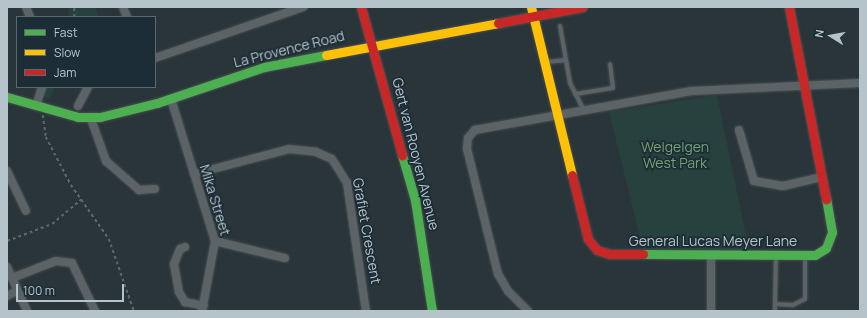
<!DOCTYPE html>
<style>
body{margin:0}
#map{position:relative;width:867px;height:318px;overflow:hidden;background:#2a353a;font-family:Manrope,sans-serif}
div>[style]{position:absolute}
.green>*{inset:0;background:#27413e}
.path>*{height:1.5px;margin-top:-0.75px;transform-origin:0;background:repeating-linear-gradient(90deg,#5e686b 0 3px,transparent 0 6px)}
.roads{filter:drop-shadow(0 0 1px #495054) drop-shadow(0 0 1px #495054)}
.lane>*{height:4px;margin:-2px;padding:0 2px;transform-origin:2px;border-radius:2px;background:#5b6367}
.street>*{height:8px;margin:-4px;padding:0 4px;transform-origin:4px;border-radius:4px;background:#5b6367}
.fast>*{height:9px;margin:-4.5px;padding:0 4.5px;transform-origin:4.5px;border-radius:4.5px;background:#4caf50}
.slow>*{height:9px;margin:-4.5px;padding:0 4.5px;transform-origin:4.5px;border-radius:4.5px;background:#ffc107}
.jam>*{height:9px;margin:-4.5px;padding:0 4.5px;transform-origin:4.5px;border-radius:4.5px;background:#c62828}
span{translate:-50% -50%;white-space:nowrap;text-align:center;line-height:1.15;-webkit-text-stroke:3.5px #1d2d35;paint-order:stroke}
.street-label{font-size:14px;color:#b5c3cb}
.park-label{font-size:14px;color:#73a172}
.frame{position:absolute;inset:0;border:8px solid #b5c3cb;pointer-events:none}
.legend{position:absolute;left:16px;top:16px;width:140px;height:72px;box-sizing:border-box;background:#1d2d35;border:1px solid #5a6971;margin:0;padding:5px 7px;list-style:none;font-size:12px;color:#b5c3cb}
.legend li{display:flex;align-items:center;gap:8px;height:20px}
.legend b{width:20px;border:1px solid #5a6971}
.north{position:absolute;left:811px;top:16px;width:40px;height:40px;-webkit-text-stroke:3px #1d2d35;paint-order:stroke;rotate:281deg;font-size:11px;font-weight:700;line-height:16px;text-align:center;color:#b5c3cb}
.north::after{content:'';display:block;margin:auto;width:14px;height:18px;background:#b5c3cb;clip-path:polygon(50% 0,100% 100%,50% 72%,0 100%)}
.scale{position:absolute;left:16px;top:284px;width:108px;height:18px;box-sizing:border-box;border:2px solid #b5c3cb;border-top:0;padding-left:5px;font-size:12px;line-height:14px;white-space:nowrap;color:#b5c3cb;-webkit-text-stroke:3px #1d2d35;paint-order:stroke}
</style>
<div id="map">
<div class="green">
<i style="clip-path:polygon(68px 7px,95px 7px,99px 17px,69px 17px)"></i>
<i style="clip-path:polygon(45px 87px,55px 87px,49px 99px,43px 96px)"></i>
<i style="clip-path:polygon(717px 95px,749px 250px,643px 250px,609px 112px)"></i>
</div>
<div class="path">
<i style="left:74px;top:17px;width:10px;rotate:-90deg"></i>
<i style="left:43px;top:115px;width:22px;rotate:82deg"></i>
<i style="left:46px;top:137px;width:54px;rotate:62.5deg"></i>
<i style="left:71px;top:185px;width:66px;rotate:54.9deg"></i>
<i style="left:109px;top:239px;width:76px;rotate:70.9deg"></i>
<i style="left:7px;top:241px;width:48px;rotate:-20.7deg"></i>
<i style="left:52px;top:224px;width:38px;rotate:-40deg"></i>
</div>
<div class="roads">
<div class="lane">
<i style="left:560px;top:26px;width:58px;rotate:80deg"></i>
<i style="left:570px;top:83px;width:30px;rotate:63deg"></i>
<i style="left:546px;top:62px;width:20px;rotate:-6deg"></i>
<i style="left:575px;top:94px;width:38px;rotate:-9deg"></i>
<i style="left:613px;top:88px;width:24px;rotate:-97deg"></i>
<i style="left:776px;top:256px;width:48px;rotate:91.2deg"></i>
<i style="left:775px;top:304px;width:18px;rotate:3deg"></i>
<i style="left:793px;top:305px;width:13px;rotate:-27deg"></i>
<i style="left:805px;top:299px;width:44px;rotate:-90deg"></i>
<i style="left:775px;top:304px;width:7px;rotate:90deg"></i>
</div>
<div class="street">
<i style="left:26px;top:7px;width:11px;rotate:68deg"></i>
<i style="left:123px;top:7px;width:11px;rotate:68deg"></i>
<i style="left:155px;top:58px;width:157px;rotate:-19deg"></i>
<i style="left:171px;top:99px;width:149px;rotate:72.8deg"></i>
<i style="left:215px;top:241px;width:71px;rotate:100.5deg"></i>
<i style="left:36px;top:106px;width:20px;rotate:-72deg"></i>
<i style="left:78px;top:106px;width:21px;rotate:-62deg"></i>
<i style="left:91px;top:119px;width:45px;rotate:70.3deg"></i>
<i style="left:106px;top:161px;width:44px;rotate:41.3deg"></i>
<i style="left:139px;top:190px;width:16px;rotate:-4deg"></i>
<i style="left:739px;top:130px;width:53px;rotate:73.6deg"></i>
<i style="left:754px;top:181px;width:29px;rotate:10deg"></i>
<i style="left:783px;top:186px;width:37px;rotate:-13deg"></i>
<i style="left:7px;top:171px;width:44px;rotate:64.6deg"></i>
<i style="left:194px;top:174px;width:98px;rotate:-14.7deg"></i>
<i style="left:289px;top:149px;width:27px;rotate:6deg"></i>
<i style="left:316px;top:152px;width:17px;rotate:24deg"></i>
<i style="left:332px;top:159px;width:28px;rotate:58deg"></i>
<i style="left:347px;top:183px;width:129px;rotate:81.6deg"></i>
<i style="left:215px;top:241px;width:72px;rotate:13.7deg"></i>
<i style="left:185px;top:247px;width:5px;rotate:158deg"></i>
<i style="left:180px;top:249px;width:16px;rotate:112deg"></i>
<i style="left:174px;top:264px;width:28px;rotate:80deg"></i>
<i style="left:179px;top:292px;width:12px;rotate:59deg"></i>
<i style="left:185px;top:302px;width:19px;rotate:12deg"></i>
<i style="left:711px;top:255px;width:56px;rotate:90deg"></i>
<i style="left:7px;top:267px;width:48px;rotate:65.6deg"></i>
<i style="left:12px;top:278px;width:47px;rotate:-21.1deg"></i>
<i style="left:56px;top:261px;width:16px;rotate:7deg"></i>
<i style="left:72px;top:263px;width:53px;rotate:64.4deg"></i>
<i style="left:7px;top:296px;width:11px;rotate:-27deg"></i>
<i style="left:528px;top:311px;width:28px;rotate:-135deg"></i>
<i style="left:508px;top:291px;width:20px;rotate:-120deg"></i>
<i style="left:498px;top:274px;width:129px;rotate:-103.9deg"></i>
<i style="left:467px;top:149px;width:11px;rotate:-85deg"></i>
<i style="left:468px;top:138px;width:11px;rotate:-49deg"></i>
<i style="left:475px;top:130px;width:220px;rotate:-10.2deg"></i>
<i style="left:692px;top:91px;width:168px;rotate:-2.7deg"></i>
</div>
<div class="fast">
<i style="left:7px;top:97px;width:74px;rotate:15.7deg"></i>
<i style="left:78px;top:117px;width:22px"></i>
<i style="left:100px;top:117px;width:59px;rotate:-13.8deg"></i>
<i style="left:157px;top:103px;width:113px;rotate:-18.6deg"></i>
<i style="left:264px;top:67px;width:63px;rotate:-11deg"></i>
<i style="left:402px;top:155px;width:47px;rotate:73.9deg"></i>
<i style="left:415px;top:200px;width:112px;rotate:81.3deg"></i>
<i style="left:643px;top:254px;width:172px;rotate:0.3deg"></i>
<i style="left:815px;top:255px;width:13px;rotate:-32deg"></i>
<i style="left:826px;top:248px;width:17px;rotate:-69deg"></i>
<i style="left:832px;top:232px;width:34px;rotate:-100deg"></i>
</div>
<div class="slow">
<i style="left:531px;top:7px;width:173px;rotate:76.3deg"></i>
<i style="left:326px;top:55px;width:175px;rotate:-10.5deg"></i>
</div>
<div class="jam">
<i style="left:361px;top:7px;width:154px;rotate:74.5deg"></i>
<i style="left:789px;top:7px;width:196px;rotate:79.1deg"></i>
<i style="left:498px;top:23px;width:86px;rotate:-10.7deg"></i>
<i style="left:572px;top:175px;width:66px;rotate:76deg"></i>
<i style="left:588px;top:239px;width:14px;rotate:51deg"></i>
<i style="left:597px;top:250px;width:14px;rotate:17deg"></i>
<i style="left:610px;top:254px;width:33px"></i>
</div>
</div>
<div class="street-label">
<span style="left:289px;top:49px;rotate:-14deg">La Provence Road</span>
<span style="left:416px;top:154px;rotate:76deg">Gert van Rooyen Avenue</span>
<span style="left:215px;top:200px;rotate:73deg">Mika Street</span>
<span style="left:367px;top:231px;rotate:80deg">Grafiet Crescent</span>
<span style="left:713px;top:241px">General Lucas Meyer Lane</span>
</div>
<div class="park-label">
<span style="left:675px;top:155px">Welgelgen<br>West Park</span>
</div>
<div class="frame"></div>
<ul class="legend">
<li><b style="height:5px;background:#4caf50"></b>Fast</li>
<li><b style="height:5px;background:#ffc107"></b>Slow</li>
<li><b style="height:5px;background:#c62828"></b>Jam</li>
</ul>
<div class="north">N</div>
<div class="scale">100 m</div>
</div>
